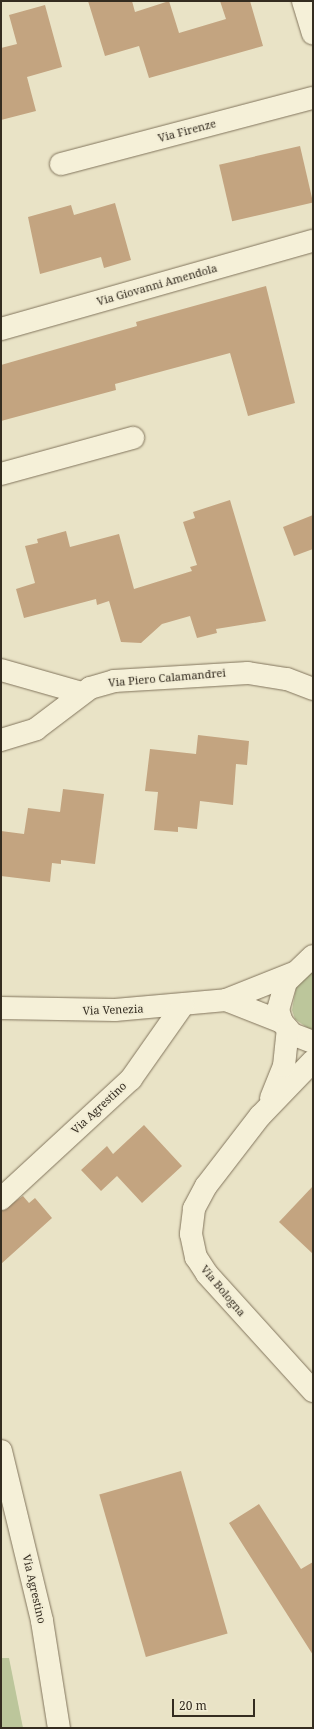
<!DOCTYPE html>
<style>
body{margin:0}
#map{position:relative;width:314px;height:1729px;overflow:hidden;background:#e9e3c6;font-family:"Noto Serif",serif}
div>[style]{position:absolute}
.green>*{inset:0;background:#bcc69b}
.building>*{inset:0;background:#c3a480;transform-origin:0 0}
.roads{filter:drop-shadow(0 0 1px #82755d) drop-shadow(0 0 1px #82755d)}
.minor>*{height:22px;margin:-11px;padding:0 11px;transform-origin:11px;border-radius:11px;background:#f5f0d8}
span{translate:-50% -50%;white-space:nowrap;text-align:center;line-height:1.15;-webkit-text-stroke:3.5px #f1ecd4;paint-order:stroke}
.street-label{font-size:11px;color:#342c20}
.frame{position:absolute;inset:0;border:2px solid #342c20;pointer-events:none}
.scale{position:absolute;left:172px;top:1699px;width:83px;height:18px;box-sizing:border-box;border:2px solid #342c20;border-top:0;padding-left:5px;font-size:12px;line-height:14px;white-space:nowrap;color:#342c20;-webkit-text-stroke:3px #f1ecd4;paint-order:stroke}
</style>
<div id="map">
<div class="green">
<i style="clip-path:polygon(313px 969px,313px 1032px,295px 1019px,292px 1010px,296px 988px)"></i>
<i style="clip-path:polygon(1px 1658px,9px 1658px,23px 1728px,1px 1728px)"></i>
</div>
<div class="building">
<i style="clip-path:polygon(88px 1px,132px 1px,135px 12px,169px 1px,179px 33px,226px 19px,220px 1px,250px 1px,263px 46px,149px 78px,139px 46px,105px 56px)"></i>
<i style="clip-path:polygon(45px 5px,62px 67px,27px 77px,36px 111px,1px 120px,1px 48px,17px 44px,9px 15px)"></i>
<i style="left:300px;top:146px;width:58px;height:83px;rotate:77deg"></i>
<i style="clip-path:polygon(115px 203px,131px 260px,104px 268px,101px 257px,40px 274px,28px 217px,71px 205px,74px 215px)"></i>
<i style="clip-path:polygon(266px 286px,295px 403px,248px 416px,230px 353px,115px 384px,116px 390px,1px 421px,1px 365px,137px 326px,136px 322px)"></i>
<i style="clip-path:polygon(230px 500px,266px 621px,216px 629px,217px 633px,197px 638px,190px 616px,162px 624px,141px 643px,121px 642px,109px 601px,97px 605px,96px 599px,24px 618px,16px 589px,35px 583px,25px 546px,38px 543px,37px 539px,66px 531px,70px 547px,119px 534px,134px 589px,192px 571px,190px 567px,197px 565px,183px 522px,195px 518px,193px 512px)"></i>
<i style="clip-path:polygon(313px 515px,313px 549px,294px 556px,283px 527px)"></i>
<i style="clip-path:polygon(198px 735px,249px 741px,247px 765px,236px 764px,233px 805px,200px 801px,197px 829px,178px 827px,178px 832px,154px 830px,158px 792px,145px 791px,150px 749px,196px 754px)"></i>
<i style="clip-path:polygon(63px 789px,104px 794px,95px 864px,61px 860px,61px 864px,52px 863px,50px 882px,1px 876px,1px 831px,24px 834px,28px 808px,60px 812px)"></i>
<i style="clip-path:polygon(144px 1125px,182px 1166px,142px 1203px,117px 1176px,101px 1191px,81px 1170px,107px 1146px,113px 1154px)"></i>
<i style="clip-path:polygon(313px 1186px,313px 1254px,279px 1222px)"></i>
<i style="clip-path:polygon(23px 1196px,29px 1203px,35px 1198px,52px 1218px,1px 1264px,1px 1211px)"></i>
<i style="left:181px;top:1471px;width:169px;height:85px;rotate:74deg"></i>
<i style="clip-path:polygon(259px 1504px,301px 1569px,313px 1562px,313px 1655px,229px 1523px)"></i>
</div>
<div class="roads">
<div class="minor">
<i style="left:303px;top:1px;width:34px;rotate:73deg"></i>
<i style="left:61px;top:164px;width:260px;rotate:-14.7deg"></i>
<i style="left:1px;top:329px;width:324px;rotate:-15.8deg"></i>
<i style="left:1px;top:474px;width:137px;rotate:-15.3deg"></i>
<i style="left:1px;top:670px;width:84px;rotate:15.9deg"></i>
<i style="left:1px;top:740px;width:37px;rotate:-17deg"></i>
<i style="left:36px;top:729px;width:68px;rotate:-37.2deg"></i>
<i style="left:90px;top:688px;width:25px;rotate:-16deg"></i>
<i style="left:114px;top:681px;width:134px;rotate:-3.4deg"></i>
<i style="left:248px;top:673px;width:39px;rotate:9deg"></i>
<i style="left:287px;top:679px;width:28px;rotate:21deg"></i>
<i style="left:313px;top:956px;width:37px;rotate:136deg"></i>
<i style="left:286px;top:982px;width:29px;rotate:106deg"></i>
<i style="left:278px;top:1010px;width:13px;rotate:72deg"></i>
<i style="left:282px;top:1022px;width:16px;rotate:50deg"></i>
<i style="left:292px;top:1034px;width:22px;rotate:21deg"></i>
<i style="left:226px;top:1000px;width:60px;rotate:21.4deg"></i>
<i style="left:1px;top:1008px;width:114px;rotate:1deg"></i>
<i style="left:115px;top:1010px;width:111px;rotate:-5.1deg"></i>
<i style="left:226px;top:1000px;width:73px;rotate:-21.7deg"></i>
<i style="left:313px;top:1061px;width:76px;rotate:133.9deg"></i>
<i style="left:260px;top:1116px;width:88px;rotate:127.6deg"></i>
<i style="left:206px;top:1186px;width:26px;rotate:118deg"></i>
<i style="left:194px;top:1209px;width:25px;rotate:97deg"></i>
<i style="left:191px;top:1234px;width:24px;rotate:78deg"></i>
<i style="left:196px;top:1257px;width:20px;rotate:57deg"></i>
<i style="left:207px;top:1274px;width:158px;rotate:47.8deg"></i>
<i style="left:271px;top:1098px;width:35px;rotate:-68deg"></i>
<i style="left:284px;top:1066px;width:37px;rotate:-84deg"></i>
<i style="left:1px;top:1199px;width:177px;rotate:-42.7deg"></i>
<i style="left:131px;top:1079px;width:90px;rotate:-54.9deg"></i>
<i style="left:1px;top:1451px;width:175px;rotate:76.4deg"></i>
<i style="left:42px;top:1621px;width:108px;rotate:81deg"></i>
</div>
</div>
<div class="street-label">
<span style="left:187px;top:131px;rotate:-15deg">Via Firenze</span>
<span style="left:157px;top:285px;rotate:-16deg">Via Giovanni Amendola</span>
<span style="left:167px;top:678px;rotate:-5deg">Via Piero Calamandrei</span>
<span style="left:113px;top:1010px;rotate:-2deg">Via Venezia</span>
<span style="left:99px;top:1108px;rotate:-43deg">Via Agrestino</span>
<span style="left:223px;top:1291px;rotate:50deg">Via Bologna</span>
<span style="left:34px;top:1589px;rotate:77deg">Via Agrestino</span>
</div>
<div class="frame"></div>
<div class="scale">20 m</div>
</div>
